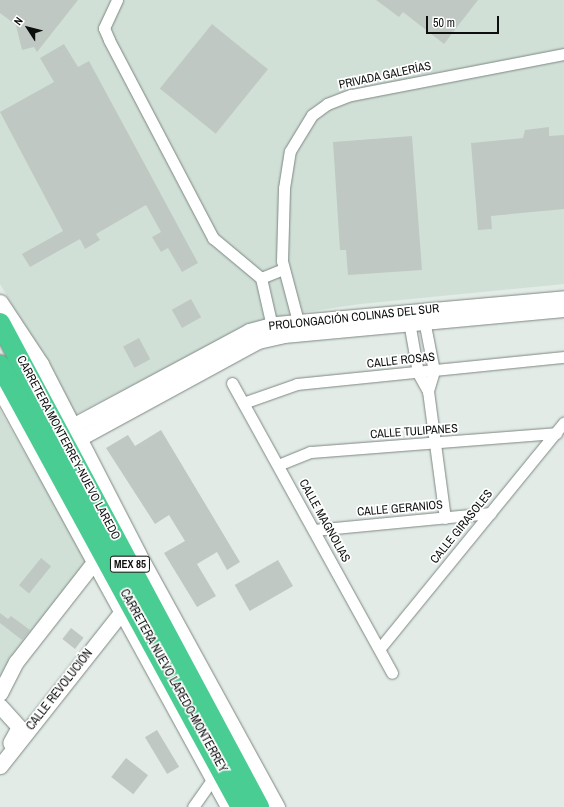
<!DOCTYPE html>
<meta charset="utf-8">
<style>
body{margin:0}
#map{position:relative;width:564px;height:807px;overflow:hidden;background:#e2ebe6;font-family:"Archivo Narrow",sans-serif}
div>[style]{position:absolute}
.built>*{inset:0;background:#d0e0d7}
.building>*{inset:0;background:#c0c8c3;transform-origin:0 0}
.roads{filter:drop-shadow(0 0 1px #7f8782) drop-shadow(0 0 1px #7f8782)}
.street>*{height:11px;margin:-5.5px;padding:0 5.5px;transform-origin:5.5px;border-radius:5.5px;background:#fff}
.secondary>*{height:15px;margin:-7.5px;padding:0 7.5px;transform-origin:7.5px;border-radius:7.5px;background:#fff}
.highway>*{height:20px;margin:-10px;padding:0 10px;transform-origin:10px;border-radius:10px;background:#49cd92}
span{translate:-50% -50%;white-space:nowrap;text-align:center;line-height:1.15;-webkit-text-stroke:3.5px #fff;paint-order:stroke}
.shield-label span{padding:1px 3px;background:#fff;border:1px solid;border-radius:3px;-webkit-text-stroke-width:0}
.shield-label{font-size:11px;color:#0c0f0d;font-weight:700}
.street-label{font-size:12px;color:#0c0f0d}
.north{position:absolute;left:8px;top:8px;width:40px;height:40px;-webkit-text-stroke:3px #fff;paint-order:stroke;rotate:306deg;font-size:11px;font-weight:700;line-height:16px;text-align:center;color:#0c0f0d}
.north::after{content:'';display:block;margin:auto;width:14px;height:18px;background:#0c0f0d;clip-path:polygon(50% 0,100% 100%,50% 72%,0 100%)}
.scale{position:absolute;left:426px;top:16px;width:73px;height:18px;box-sizing:border-box;border:2px solid #0c0f0d;border-top:0;padding-left:5px;font-size:12px;line-height:14px;white-space:nowrap;color:#0c0f0d;-webkit-text-stroke:3px #fff;paint-order:stroke}
</style>
<div id="map">
<div class="built">
<i style="clip-path:polygon(0 0,564px 0,564px 284px,360px 304px,287px 315px,245px 327px,76px 414px,0 284px)"></i>
<i style="clip-path:polygon(0 410px,87px 561px,0 682px)"></i>
</div>
<div class="building">
<i style="clip-path:polygon(0 0,78px 0,37px 52px,34px 47px,22px 50px,16px 25px,0 13px)"></i>
<i style="clip-path:polygon(376px 0,478px 0,444px 44px,403px 12px,399px 17px)"></i>
<i style="left:212px;top:24px;width:72px;height:83px;rotate:39deg"></i>
<i style="clip-path:polygon(64px 44px,78px 67px,89px 61px,198px 263px,182px 272px,168px 248px,161px 252px,152px 237px,161px 232px,146px 205px,96px 234px,100px 240px,85px 249px,80px 239px,30px 267px,22px 254px,63px 231px,0 112px,54px 82px,40px 58px)"></i>
<i style="clip-path:polygon(549px 127px,549px 136px,564px 135px,564px 209px,491px 216px,492px 229px,478px 230px,471px 143px,523px 138px,525px 130px)"></i>
<i style="clip-path:polygon(412px 136px,422px 270px,348px 275px,346px 250px,340px 250px,333px 142px)"></i>
<i style="left:191px;top:299px;width:21px;height:22px;rotate:61deg"></i>
<i style="left:139px;top:338px;width:24px;height:18px;rotate:62deg"></i>
<i style="clip-path:polygon(161px 430px,240px 562px,227px 570px,217px 552px,197px 564px,216px 596px,197px 607px,164px 553px,185px 541px,169px 515px,155px 524px,106px 448px,128px 435px,135px 446px)"></i>
<i style="left:41px;top:558px;width:13px;height:35px;rotate:39deg"></i>
<i style="left:278px;top:560px;width:30px;height:50px;rotate:60deg"></i>
<i style="clip-path:polygon(0 613px,8px 619px,11px 616px,30px 630px,22px 640px,0 623px)"></i>
<i style="left:71px;top:628px;width:16px;height:14px;rotate:38deg"></i>
<i style="left:157px;top:730px;width:43px;height:14px;rotate:59deg"></i>
<i style="left:126px;top:758px;width:28px;height:24px;rotate:38deg"></i>
</div>
<div class="roads">
<div class="street">
<i style="left:117px;top:0;width:31px;rotate:115deg"></i>
<i style="left:104px;top:28px;width:13px;rotate:67deg"></i>
<i style="left:109px;top:40px;width:224px;rotate:62.3deg"></i>
<i style="left:213px;top:238px;width:62px;rotate:39.8deg"></i>
<i style="left:261px;top:278px;width:54px;rotate:77.2deg"></i>
<i style="left:261px;top:278px;width:24px;rotate:-22deg"></i>
<i style="left:423px;top:315px;width:57px;rotate:78.9deg"></i>
<i style="left:434px;top:371px;width:21px;rotate:107deg"></i>
<i style="left:408px;top:316px;width:58px;rotate:80deg"></i>
<i style="left:418px;top:373px;width:21px;rotate:61deg"></i>
<i style="left:428px;top:391px;width:128px;rotate:82.4deg"></i>
<i style="left:300px;top:329px;width:70px;rotate:-104.8deg"></i>
<i style="left:282px;top:261px;width:73px;rotate:-88.4deg"></i>
<i style="left:284px;top:188px;width:37px;rotate:-81deg"></i>
<i style="left:290px;top:151px;width:42px;rotate:-58.6deg"></i>
<i style="left:312px;top:115px;width:19px;rotate:-36deg"></i>
<i style="left:327px;top:104px;width:26px;rotate:-21deg"></i>
<i style="left:351px;top:95px;width:217px;rotate:-10.9deg"></i>
<i style="left:232px;top:383px;width:331px;rotate:61.1deg"></i>
<i style="left:243px;top:403px;width:57px;rotate:-19.4deg"></i>
<i style="left:297px;top:384px;width:268px;rotate:-5.8deg"></i>
<i style="left:278px;top:465px;width:35px;rotate:-22deg"></i>
<i style="left:310px;top:452px;width:247px;rotate:-4.4deg"></i>
<i style="left:314px;top:530px;width:177px;rotate:-5.5deg"></i>
<i style="left:380px;top:648px;width:291px;rotate:-50.8deg"></i>
<i style="left:193px;top:807px;width:35px;rotate:-55deg"></i>
</div>
<div class="secondary">
<i style="left:0;top:302px;width:74px;rotate:56.5deg"></i>
<i style="left:41px;top:364px;width:212px;rotate:62.8deg"></i>
<i style="left:138px;top:553px;width:290px;rotate:61.3deg"></i>
<i style="left:0;top:390px;width:475px;rotate:61.3deg"></i>
<i style="left:72px;top:426px;width:201px;rotate:-28.2deg"></i>
<i style="left:249px;top:331px;width:27px;rotate:-15deg"></i>
<i style="left:275px;top:324px;width:290px;rotate:-5.1deg"></i>
<i style="left:80px;top:438px;width:203px;rotate:-28.6deg"></i>
<i style="left:258px;top:341px;width:26px;rotate:-13deg"></i>
<i style="left:283px;top:335px;width:282px;rotate:-5.3deg"></i>
<i style="left:0;top:693px;width:35px;rotate:-63deg"></i>
<i style="left:16px;top:662px;width:127px;rotate:-52deg"></i>
<i style="left:0;top:706px;width:28px;rotate:48deg"></i>
<i style="left:19px;top:727px;width:18px;rotate:119deg"></i>
<i style="left:0;top:766px;width:194px;rotate:-51.7deg"></i>
</div>
<div class="highway">
<i style="left:0;top:323px;width:549px;rotate:61.85deg"></i>
<i style="left:0;top:365px;width:503px;rotate:61.4deg"></i>
</div>
</div>
<div class="shield-label">
<span style="left:130px;top:564px">MEX 85</span>
</div>
<div class="street-label">
<span style="left:385px;top:76px;rotate:-12deg">PRIVADA GALERÍAS</span>
<span style="left:354px;top:318px;rotate:-6deg">PROLONGACIÓN COLINAS DEL SUR</span>
<span style="left:401px;top:361px;rotate:-6deg">CALLE ROSAS</span>
<span style="left:414px;top:432px;rotate:-4deg">CALLE TULIPANES</span>
<span style="left:68px;top:448px;rotate:62deg">CARRETERA MONTERREY-NUEVO LAREDO</span>
<span style="left:400px;top:509px;rotate:-5deg">CALLE GERANIOS</span>
<span style="left:324px;top:521px;rotate:61deg">CALLE MAGNOLIAS</span>
<span style="left:462px;top:527px;rotate:-51deg">CALLE GIRASOLES</span>
<span style="left:173px;top:681px;rotate:61deg">CARRETERA NUEVO LAREDO-MONTERREY</span>
<span style="left:60px;top:690px;rotate:-52deg">CALLE REVOLUCIÓN</span>
</div>
<div class="north">N</div>
<div class="scale">50 m</div>
</div>
